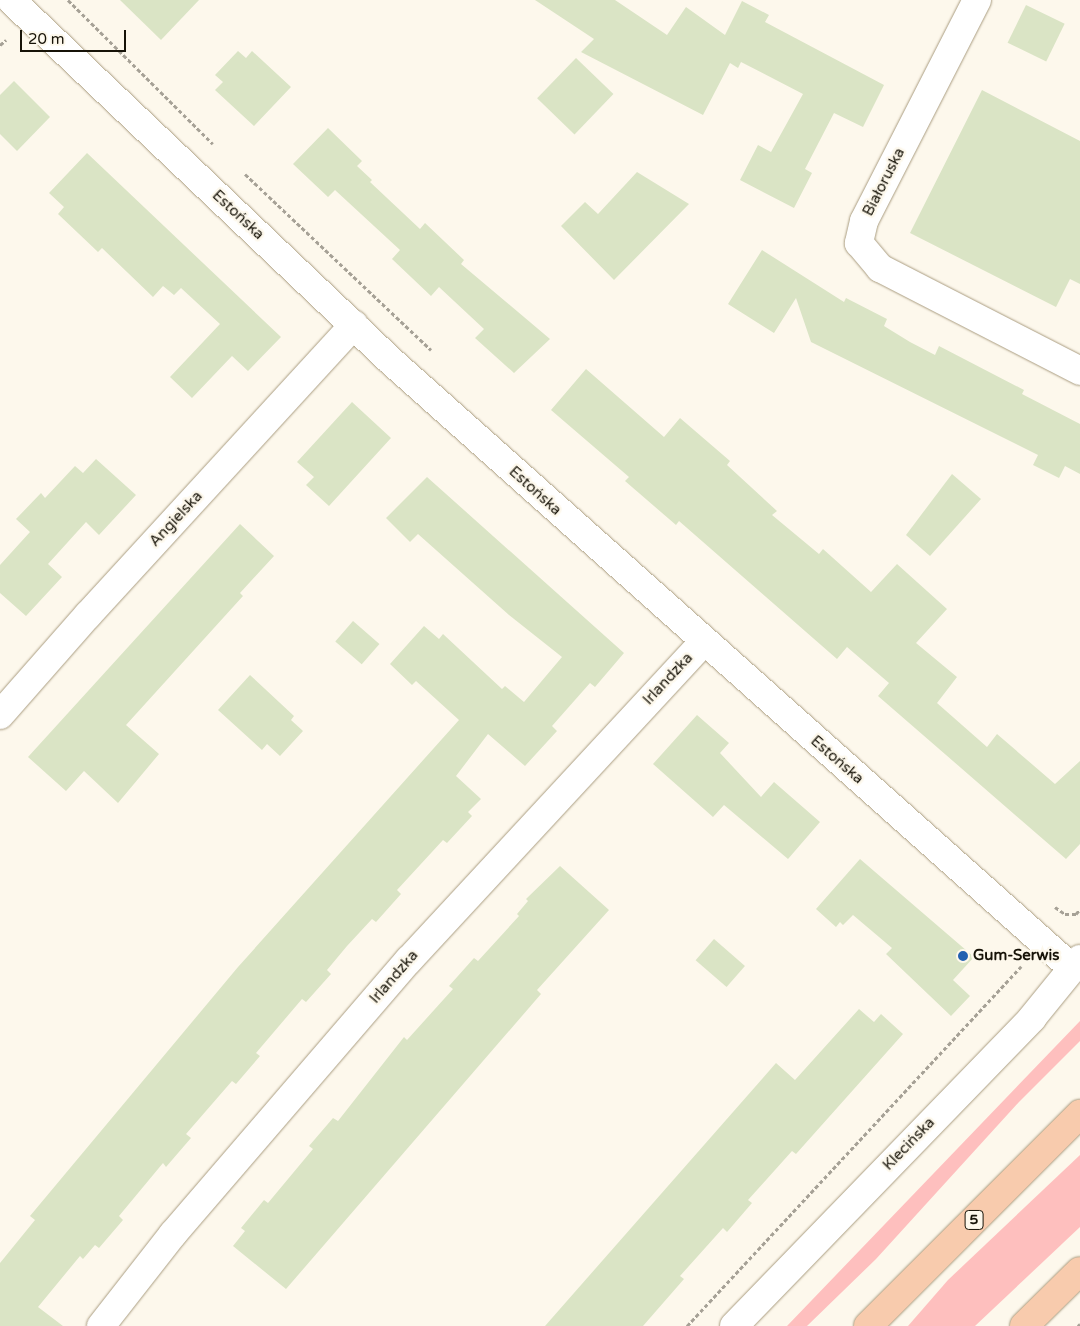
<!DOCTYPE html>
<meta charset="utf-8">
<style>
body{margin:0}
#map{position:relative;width:1080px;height:1326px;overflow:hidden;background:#fdf8ec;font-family:"Varela Round",sans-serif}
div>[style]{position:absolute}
.green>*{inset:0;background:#febfbe}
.building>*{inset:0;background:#dae4c5;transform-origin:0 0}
.path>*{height:3px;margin-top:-1.5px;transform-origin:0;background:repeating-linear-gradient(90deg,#a6a196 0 4px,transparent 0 6.5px)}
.roads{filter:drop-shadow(0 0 1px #aa9d81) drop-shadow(0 0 1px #aa9d81)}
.street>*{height:28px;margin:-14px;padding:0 14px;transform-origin:14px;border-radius:14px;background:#fff}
.primary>*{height:28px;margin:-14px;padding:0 14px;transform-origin:14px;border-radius:14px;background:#f8cbad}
.dots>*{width:14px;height:14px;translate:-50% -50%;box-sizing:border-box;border:2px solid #fdf8ec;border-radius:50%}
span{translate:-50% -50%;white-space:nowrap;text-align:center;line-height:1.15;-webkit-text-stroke:5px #fdf8ec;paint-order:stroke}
.shield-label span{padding:1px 4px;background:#fdf8ec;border:1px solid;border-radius:4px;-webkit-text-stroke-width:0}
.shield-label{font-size:14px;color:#171308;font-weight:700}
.street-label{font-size:15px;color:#171308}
.poi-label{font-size:15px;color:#171308;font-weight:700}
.left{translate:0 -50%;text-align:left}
.scale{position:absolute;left:20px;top:30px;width:106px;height:22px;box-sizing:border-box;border:2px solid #171308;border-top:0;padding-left:6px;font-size:15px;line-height:18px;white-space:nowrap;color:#171308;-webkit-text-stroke:4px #fdf8ec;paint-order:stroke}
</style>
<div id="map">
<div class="green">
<i style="clip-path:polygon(1080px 1021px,1080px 1041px,1019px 1102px,876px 1259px,807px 1326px,787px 1326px)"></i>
<i style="clip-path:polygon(1080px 1155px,1080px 1227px,975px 1326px,908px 1326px,948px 1280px)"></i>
</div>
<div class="building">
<i style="clip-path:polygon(120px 0,199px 0,161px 40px)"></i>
<i style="clip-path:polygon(535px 0,615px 0,667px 35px,686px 7px,725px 35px,742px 1px,769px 15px,765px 22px,884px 85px,863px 127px,834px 113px,805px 169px,812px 173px,794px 208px,740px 180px,758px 145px,771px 152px,803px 94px,741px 62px,738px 68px,730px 63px,703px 115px,581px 52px,594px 39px)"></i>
<i style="left:1026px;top:5px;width:43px;height:42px;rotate:26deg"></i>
<i style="clip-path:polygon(238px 51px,246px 58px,252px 51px,291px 87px,254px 126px,215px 90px,223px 82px,215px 75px)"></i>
<i style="left:576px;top:58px;width:52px;height:56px;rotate:44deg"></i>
<i style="clip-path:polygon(14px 81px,50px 117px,17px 151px,0 134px,0 95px)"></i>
<i style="clip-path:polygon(982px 90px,1080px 141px,1080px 284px,1070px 279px,1056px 307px,910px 233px)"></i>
<i style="clip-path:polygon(328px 128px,362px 161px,357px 166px,372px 180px,370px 182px,420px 229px,425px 223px,464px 260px,461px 264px,550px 339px,514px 373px,475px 338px,484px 329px,439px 287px,431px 296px,392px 259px,400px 250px,335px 190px,328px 197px,293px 164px)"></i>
<i style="clip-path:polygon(87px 153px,281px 337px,248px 371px,232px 356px,192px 398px,170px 377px,220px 324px,181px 288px,174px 295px,163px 286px,153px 297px,102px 248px,98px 252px,58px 214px,64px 207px,49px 193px)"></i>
<i style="clip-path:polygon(637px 172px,689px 204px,614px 280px,561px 226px,585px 202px,598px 214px)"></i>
<i style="clip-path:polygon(762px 250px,844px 302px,846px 298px,887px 319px,884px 326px,910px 342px,935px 355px,939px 346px,1024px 390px,1022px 394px,1080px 424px,1080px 474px,1065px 466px,1059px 478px,1033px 465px,1038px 455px,811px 342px,796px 298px,774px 333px,728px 304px)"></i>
<i style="clip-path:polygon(586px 369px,664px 437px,680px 418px,730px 461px,727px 465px,777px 511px,772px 515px,819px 554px,823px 549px,871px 592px,897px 564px,947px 609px,916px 643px,957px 677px,937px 703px,987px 747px,997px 734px,1055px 784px,1080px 761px,1080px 844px,1066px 859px,878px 696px,889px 683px,847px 647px,837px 659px,679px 521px,676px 525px,625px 481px,629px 477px,551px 410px)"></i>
<i style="clip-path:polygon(352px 402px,391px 438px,329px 506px,306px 485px,314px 477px,297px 462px)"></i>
<i style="clip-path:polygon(96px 459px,136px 495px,99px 535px,86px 522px,48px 564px,62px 577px,26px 616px,0 593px,0 565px,30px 532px,16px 519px,41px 493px,45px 498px,75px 466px,83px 473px)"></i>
<i style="clip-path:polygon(952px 474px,981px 499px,930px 556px,906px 535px)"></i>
<i style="clip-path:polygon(427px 477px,624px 653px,595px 687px,590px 683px,552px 726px,557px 731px,525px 766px,488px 734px,456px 776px,481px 799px,468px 812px,472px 816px,447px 843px,443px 840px,397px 890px,401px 894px,376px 922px,372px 919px,347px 946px,327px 970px,331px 974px,306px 1002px,302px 999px,256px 1053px,260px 1056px,236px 1084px,232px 1081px,186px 1134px,191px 1138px,166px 1167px,163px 1163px,119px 1216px,123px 1220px,99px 1248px,95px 1245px,83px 1259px,80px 1256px,38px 1307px,63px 1326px,0 1326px,0 1263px,35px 1220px,30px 1216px,238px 967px,459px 720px,416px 681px,412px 685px,390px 664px,424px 626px,439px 639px,443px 634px,502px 689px,505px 686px,524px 702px,562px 657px,509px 615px,418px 534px,410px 542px,386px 518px)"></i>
<i style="clip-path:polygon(240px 524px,274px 556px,240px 593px,243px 596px,126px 725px,159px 754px,118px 803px,84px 771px,66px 791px,28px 757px)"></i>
<i style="left:353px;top:621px;width:35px;height:27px;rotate:41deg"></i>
<i style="clip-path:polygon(250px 675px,294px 716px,291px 720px,303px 731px,280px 756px,267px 744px,262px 750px,218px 710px)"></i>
<i style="clip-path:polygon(697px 715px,729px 743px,720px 753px,761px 797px,774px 782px,820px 822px,788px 859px,724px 805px,713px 817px,653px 764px)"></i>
<i style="clip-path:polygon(860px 859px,974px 957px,953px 980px,970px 996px,951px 1016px,886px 954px,892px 948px,853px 915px,843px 925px,840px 922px,836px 927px,816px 909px)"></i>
<i style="clip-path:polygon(560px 866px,609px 910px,537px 990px,541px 994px,286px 1289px,233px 1246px,245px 1231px,241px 1228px,264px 1200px,268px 1203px,313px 1149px,309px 1146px,333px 1118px,338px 1121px,404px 1037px,407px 1040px,453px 989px,449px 986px,474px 958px,478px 961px,519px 916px,517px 914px,528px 901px,526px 899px)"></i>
<i style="left:714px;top:939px;width:41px;height:28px;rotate:41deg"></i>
<i style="clip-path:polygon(859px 1009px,874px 1022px,881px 1014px,903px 1034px,796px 1154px,792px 1151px,748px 1200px,752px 1203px,727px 1232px,723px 1228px,680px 1276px,684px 1279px,643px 1326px,545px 1326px,776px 1063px,795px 1080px)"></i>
</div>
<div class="path">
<i style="left:68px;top:0;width:204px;rotate:44.8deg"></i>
<i style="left:0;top:45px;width:8px;rotate:-40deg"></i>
<i style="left:245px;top:174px;width:256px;rotate:43.4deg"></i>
<i style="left:1055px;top:907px;width:12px;rotate:35deg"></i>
<i style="left:1065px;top:914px;width:11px"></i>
<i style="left:1076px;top:914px;width:6px;rotate:-51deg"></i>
<i style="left:687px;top:1326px;width:491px;rotate:-47.1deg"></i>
<i style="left:1078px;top:1326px;width:3px;rotate:-45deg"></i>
</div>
<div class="roads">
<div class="street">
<i style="left:11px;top:0;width:526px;rotate:43.54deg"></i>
<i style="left:392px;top:362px;width:911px;rotate:41.71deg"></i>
<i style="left:977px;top:0;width:248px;rotate:117.1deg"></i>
<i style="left:864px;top:221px;width:23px;rotate:103deg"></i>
<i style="left:859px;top:243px;width:33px;rotate:50deg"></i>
<i style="left:880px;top:268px;width:225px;rotate:27.2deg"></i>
<i style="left:0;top:715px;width:133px;rotate:-48.7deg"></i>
<i style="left:88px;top:615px;width:394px;rotate:-47.5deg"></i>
<i style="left:101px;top:1326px;width:117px;rotate:-52deg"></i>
<i style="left:173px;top:1234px;width:362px;rotate:-49.3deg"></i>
<i style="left:409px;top:960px;width:433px;rotate:-47.2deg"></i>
<i style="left:734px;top:1326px;width:429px;rotate:-45.9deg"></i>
<i style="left:1032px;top:1018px;width:76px;rotate:-50.9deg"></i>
</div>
<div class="primary">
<i style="left:868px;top:1326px;width:300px;rotate:-45deg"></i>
<i style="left:1024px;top:1326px;width:78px;rotate:-44.5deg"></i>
</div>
</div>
<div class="dots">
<i style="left:963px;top:956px;background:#2160b1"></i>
</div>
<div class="shield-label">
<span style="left:974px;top:1220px">5</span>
</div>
<div class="street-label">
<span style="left:884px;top:182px;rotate:-63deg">Białoruska</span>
<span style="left:238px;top:215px;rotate:43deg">Estońska</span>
<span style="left:535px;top:491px;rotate:42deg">Estońska</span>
<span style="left:176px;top:519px;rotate:-47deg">Angielska</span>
<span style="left:668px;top:679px;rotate:-47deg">Irlandzka</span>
<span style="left:837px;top:760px;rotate:41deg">Estońska</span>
<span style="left:394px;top:977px;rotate:-49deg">Irlandzka</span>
<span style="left:909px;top:1144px;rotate:-46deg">Klecińska</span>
</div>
<div class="poi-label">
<span class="left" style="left:973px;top:956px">Gum-Serwis</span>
</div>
<div class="scale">20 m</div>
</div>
